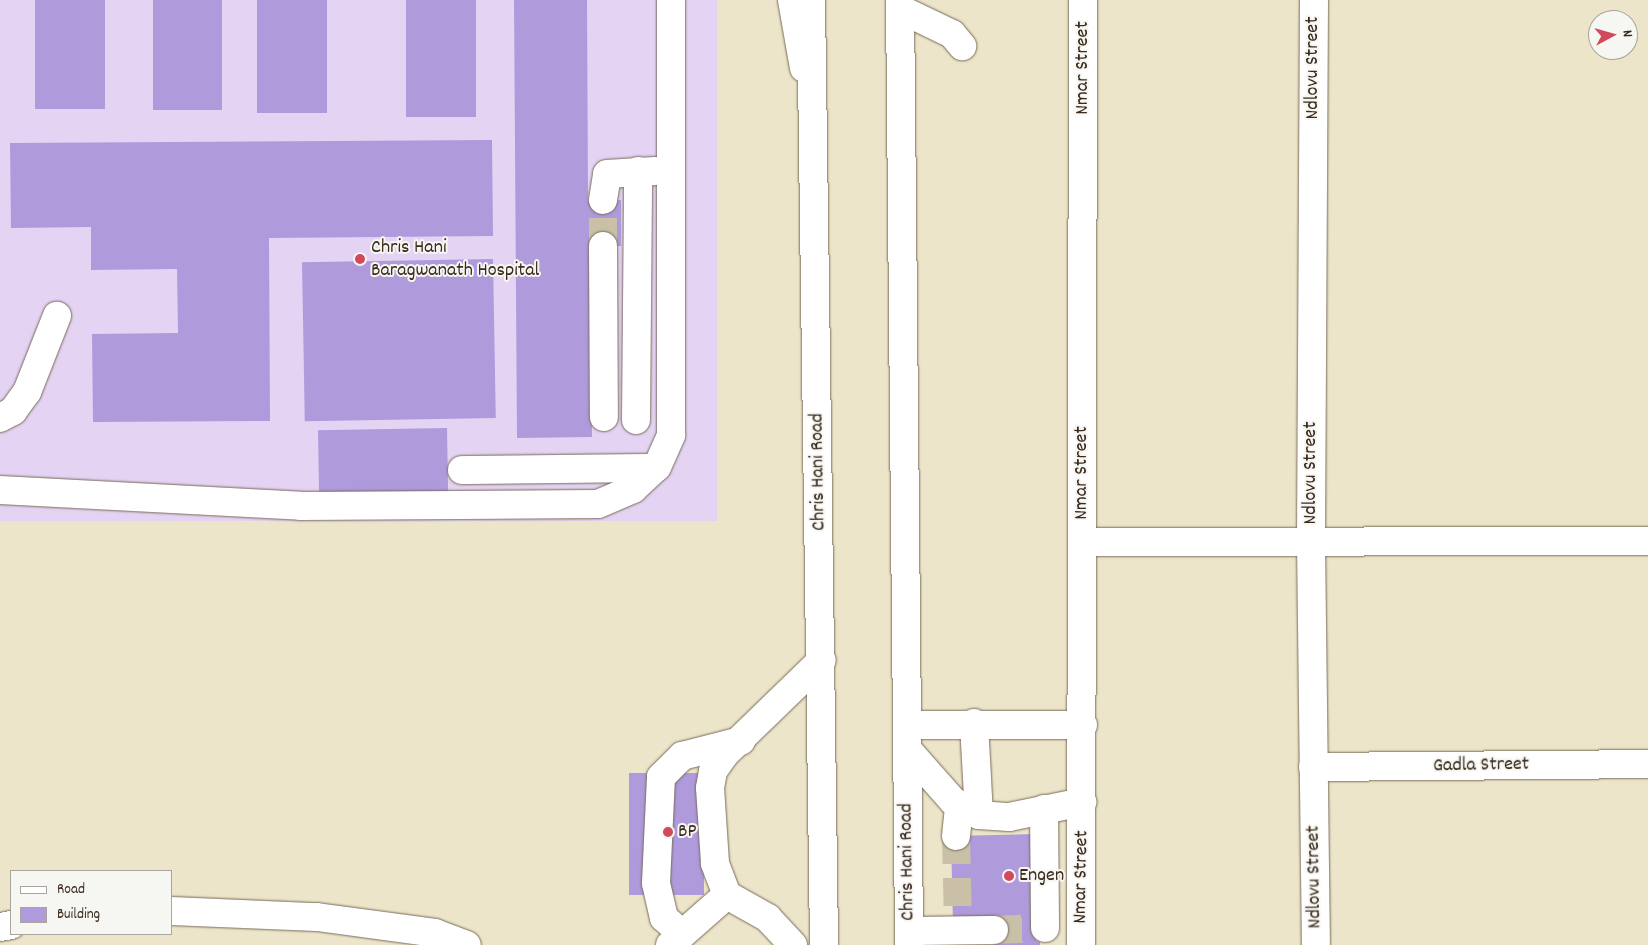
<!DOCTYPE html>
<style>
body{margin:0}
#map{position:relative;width:1648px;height:945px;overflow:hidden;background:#ece5c9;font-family:Dekko,sans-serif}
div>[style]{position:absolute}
.built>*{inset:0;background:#e4d3f2;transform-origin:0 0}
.building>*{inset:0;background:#af9adc;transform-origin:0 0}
.minor-tunnel>*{height:28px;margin-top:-14px;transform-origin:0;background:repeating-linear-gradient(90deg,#c9c0a7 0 28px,transparent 0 42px)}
.roads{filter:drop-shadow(0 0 1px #796b5a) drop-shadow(0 0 1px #796b5a)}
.minor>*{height:28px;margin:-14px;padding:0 14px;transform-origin:14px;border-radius:14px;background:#fff}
.major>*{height:28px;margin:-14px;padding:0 14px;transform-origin:14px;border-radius:14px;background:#fff}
.dots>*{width:14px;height:14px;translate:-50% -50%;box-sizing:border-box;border:2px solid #f6f6f2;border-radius:50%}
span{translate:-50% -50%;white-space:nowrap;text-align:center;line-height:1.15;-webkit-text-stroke:4px #f6f6f2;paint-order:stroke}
.street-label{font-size:20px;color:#3b2a1e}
.poi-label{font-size:20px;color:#3b2a1e}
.left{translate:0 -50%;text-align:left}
.legend{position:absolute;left:10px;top:870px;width:162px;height:65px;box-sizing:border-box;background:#f6f6f2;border:1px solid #aba49d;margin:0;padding:6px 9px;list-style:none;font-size:15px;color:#3b2a1e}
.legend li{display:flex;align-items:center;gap:10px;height:25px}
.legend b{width:25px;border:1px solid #aba49d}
.north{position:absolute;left:1588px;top:10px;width:50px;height:50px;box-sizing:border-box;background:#f6f6f2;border:1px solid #aba49d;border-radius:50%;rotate:84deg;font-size:14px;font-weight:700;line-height:20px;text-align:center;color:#3b2a1e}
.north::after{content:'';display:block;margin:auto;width:18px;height:22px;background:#d1495b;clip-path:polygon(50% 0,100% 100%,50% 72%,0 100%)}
</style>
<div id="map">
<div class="built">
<i style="left:0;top:0;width:717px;height:521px"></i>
</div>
<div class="building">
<i style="left:35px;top:0;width:70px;height:109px"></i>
<i style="left:153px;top:0;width:69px;height:110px"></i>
<i style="left:257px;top:0;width:70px;height:113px"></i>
<i style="left:406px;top:0;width:70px;height:117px"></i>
<i style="clip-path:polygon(514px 0,587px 0,588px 201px,621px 200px,621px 246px,590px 246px,592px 437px,517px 438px)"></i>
<i style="clip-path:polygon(492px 140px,493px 236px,269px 238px,270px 421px,93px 422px,92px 334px,178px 333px,177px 269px,91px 270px,91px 227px,11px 228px,10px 143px)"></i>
<i style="left:493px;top:259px;width:159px;height:191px;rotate:89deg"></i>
<i style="left:447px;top:428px;width:65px;height:129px;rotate:89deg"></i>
<i style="left:629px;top:773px;width:75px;height:122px"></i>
<i style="clip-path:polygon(1038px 834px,1040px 945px,994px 945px,994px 930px,953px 924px,951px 836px)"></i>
</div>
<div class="minor-tunnel">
<i style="left:603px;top:246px;width:46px;rotate:-90deg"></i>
<i style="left:956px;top:836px;width:88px;rotate:88.7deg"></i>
<i style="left:994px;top:930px;width:46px;rotate:-2.5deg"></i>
</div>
<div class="roads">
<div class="minor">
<i style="left:792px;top:0;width:69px;rotate:80deg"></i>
<i style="left:1314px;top:0;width:542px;rotate:90.32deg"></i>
<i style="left:1311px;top:542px;width:403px;rotate:89.3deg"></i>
<i style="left:900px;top:9px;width:58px;rotate:25.7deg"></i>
<i style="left:952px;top:34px;width:16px;rotate:50deg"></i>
<i style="left:603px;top:200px;width:26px;rotate:-81deg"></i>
<i style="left:607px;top:174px;width:48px;rotate:-3.6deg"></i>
<i style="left:603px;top:246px;width:171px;rotate:89.7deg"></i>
<i style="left:0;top:418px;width:15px;rotate:-28deg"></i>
<i style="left:13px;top:411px;width:24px;rotate:-54deg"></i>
<i style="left:27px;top:392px;width:82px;rotate:-68.5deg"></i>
<i style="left:636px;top:420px;width:249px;rotate:-89.5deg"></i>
<i style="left:462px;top:470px;width:193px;rotate:-0.6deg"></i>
<i style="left:0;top:490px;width:301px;rotate:3deg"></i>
<i style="left:301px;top:506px;width:297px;rotate:-0.4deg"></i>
<i style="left:598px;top:504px;width:38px;rotate:-23deg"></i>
<i style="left:633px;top:489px;width:33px;rotate:-43deg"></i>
<i style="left:657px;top:467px;width:35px;rotate:-66deg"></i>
<i style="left:671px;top:435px;width:435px;rotate:-90deg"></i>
<i style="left:1082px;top:542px;width:566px;rotate:-0.1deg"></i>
<i style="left:974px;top:723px;width:92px;rotate:86.9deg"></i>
<i style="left:907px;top:725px;width:176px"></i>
<i style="left:907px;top:749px;width:69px;rotate:48.5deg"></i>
<i style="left:953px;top:801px;width:30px;rotate:28deg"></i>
<i style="left:979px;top:815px;width:30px;rotate:4deg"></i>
<i style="left:1009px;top:817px;width:75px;rotate:-11.6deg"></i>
<i style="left:1313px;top:767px;width:335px;rotate:-0.5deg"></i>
<i style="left:1044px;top:809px;width:119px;rotate:89.5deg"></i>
<i style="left:956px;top:836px;width:31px;rotate:-84deg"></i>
<i style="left:171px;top:911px;width:146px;rotate:2.4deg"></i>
<i style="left:317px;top:917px;width:119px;rotate:7.7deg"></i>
<i style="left:435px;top:933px;width:34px;rotate:21deg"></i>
<i style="left:0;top:927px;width:11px;rotate:-10deg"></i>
<i style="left:909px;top:931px;width:85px;rotate:-0.7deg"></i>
<i style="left:682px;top:934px;width:24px;rotate:-138deg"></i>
<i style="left:664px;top:918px;width:36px;rotate:-103deg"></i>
<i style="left:656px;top:883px;width:106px;rotate:-87.3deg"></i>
<i style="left:661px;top:777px;width:30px;rotate:-45deg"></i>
<i style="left:682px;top:756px;width:61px;rotate:-14.3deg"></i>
<i style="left:670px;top:945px;width:76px;rotate:-41.3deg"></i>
<i style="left:793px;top:945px;width:37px;rotate:-133deg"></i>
<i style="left:768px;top:918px;width:47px;rotate:-150.7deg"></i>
<i style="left:727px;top:895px;width:34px;rotate:-111deg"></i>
<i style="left:715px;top:863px;width:75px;rotate:-93.8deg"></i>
<i style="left:710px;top:788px;width:17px;rotate:-80deg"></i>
<i style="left:713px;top:771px;width:19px;rotate:-55deg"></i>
<i style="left:724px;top:755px;width:136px;rotate:-44.1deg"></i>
<i style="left:1081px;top:945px;width:945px;rotate:-89.88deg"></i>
</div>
<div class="major">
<i style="left:811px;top:0;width:945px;rotate:89.21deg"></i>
<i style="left:900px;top:0;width:945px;rotate:89.45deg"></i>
</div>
</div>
<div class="dots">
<i style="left:360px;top:259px;background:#d1495b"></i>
<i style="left:668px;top:832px;background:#d1495b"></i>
<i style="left:1009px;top:876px;background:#d1495b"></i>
</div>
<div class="street-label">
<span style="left:1083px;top:68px;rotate:-90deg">Nmar Street</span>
<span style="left:1313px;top:68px;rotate:-90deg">Ndlovu Street</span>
<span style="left:819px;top:472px;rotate:-91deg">Chris Hani Road</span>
<span style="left:1082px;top:473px;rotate:-90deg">Nmar Street</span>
<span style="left:1311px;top:473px;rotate:-90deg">Ndlovu Street</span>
<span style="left:1481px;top:766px;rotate:-1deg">Gadla Street</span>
<span style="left:908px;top:862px;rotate:-91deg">Chris Hani Road</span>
<span style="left:1082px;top:877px;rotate:-89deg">Nmar Street</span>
<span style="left:1315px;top:877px;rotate:-91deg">Ndlovu Street</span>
</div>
<div class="poi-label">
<span class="left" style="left:371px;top:260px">Chris Hani<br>Baragwanath Hospital</span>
<span class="left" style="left:678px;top:832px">BP</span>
<span class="left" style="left:1019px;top:876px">Engen</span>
</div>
<ul class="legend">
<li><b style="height:6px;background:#fff"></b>Road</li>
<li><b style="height:14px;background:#af9adc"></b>Building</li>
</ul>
<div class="north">N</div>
</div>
